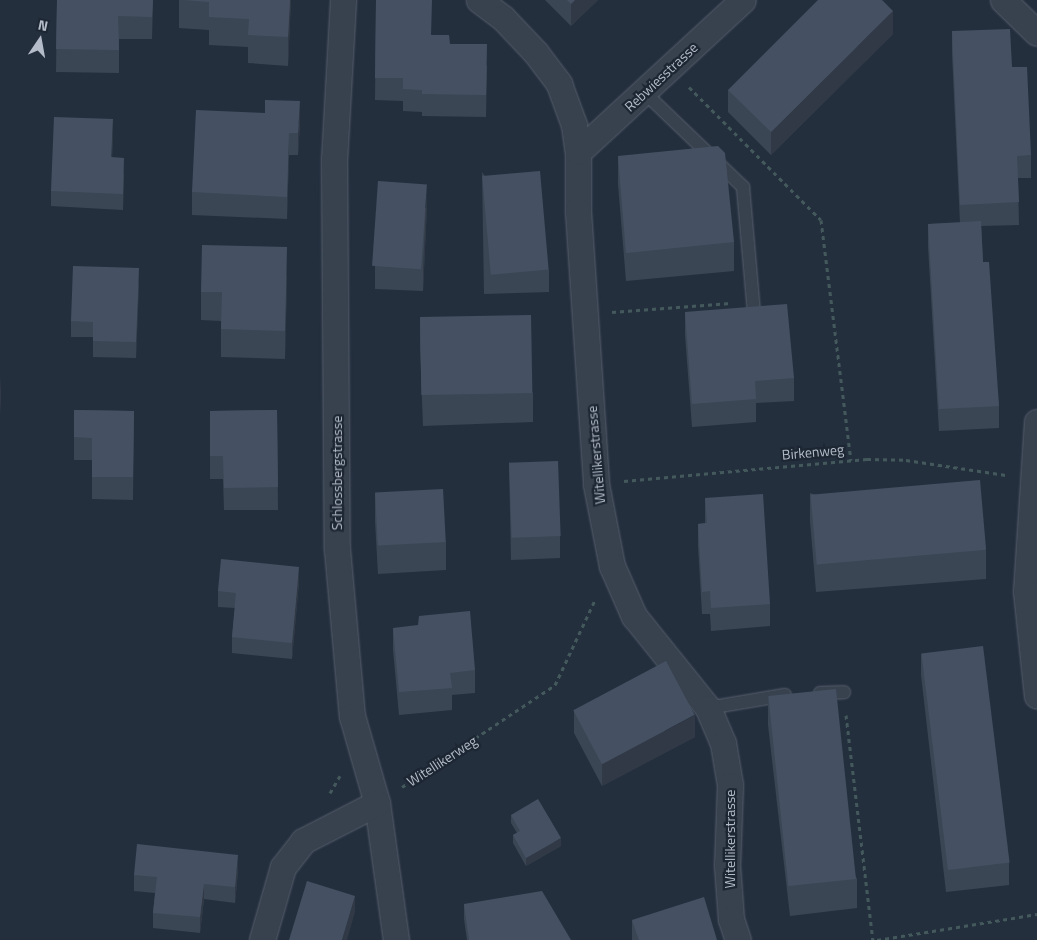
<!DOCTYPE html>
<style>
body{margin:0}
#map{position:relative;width:1037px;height:940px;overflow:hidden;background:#242f3e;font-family:"Titillium Web",sans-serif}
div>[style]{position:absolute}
.path>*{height:3px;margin-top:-1.5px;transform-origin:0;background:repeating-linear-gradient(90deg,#44595c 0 4px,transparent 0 8px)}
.roads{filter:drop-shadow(0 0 1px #565f6c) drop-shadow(0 0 1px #565f6c)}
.service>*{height:12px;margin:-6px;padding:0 6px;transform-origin:6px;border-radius:6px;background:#38414e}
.minor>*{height:25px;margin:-12.5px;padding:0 12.5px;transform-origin:12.5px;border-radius:12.5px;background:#38414e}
.wall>*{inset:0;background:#3b4654}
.shaded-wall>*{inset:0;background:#303945}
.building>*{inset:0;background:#455162;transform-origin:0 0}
span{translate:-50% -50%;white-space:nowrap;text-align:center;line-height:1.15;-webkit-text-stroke:4.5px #1d2633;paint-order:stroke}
.street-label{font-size:14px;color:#b4bcc9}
.north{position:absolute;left:15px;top:15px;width:50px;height:50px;-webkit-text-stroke:4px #1d2633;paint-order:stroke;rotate:12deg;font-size:14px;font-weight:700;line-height:20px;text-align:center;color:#b4bcc9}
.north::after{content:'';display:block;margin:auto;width:18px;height:22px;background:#b4bcc9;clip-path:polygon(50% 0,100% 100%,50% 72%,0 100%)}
</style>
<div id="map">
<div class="path">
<i style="left:689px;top:87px;width:187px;rotate:45.2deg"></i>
<i style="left:821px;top:220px;width:242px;rotate:82.9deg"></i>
<i style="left:612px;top:312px;width:119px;rotate:-4.3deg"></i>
<i style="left:624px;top:481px;width:244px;rotate:-5.2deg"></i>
<i style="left:867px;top:459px;width:39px;rotate:1deg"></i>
<i style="left:906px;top:460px;width:101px;rotate:8.5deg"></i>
<i style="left:846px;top:715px;width:227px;rotate:83.2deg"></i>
<i style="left:402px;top:787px;width:184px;rotate:-33.7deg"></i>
<i style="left:555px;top:685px;width:94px;rotate:-64.8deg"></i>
<i style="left:330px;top:793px;width:20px;rotate:-60deg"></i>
<i style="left:877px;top:940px;width:162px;rotate:-9.2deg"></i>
</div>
<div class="roads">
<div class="service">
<i style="left:645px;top:93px;width:136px;rotate:43.8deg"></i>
<i style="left:743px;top:187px;width:127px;rotate:85deg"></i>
<i style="left:820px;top:693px;width:24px;rotate:-2deg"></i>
<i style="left:708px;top:708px;width:78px;rotate:-9.6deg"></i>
</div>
<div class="minor">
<i style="left:343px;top:0;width:159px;rotate:93.2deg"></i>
<i style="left:334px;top:159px;width:390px;rotate:89.6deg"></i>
<i style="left:337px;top:549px;width:168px;rotate:84.9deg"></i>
<i style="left:352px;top:716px;width:91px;rotate:74deg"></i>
<i style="left:377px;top:803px;width:138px;rotate:82.1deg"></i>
<i style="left:479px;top:0;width:30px;rotate:37deg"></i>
<i style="left:503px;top:18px;width:48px;rotate:46.7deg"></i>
<i style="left:536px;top:53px;width:39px;rotate:53deg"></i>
<i style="left:559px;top:84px;width:44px;rotate:69.9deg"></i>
<i style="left:574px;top:125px;width:27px;rotate:82deg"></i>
<i style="left:578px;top:152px;width:59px;rotate:90deg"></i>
<i style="left:578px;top:211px;width:274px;rotate:86.2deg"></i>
<i style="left:596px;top:484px;width:84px;rotate:79deg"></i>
<i style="left:612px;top:566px;width:55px;rotate:66.3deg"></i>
<i style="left:634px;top:616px;width:118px;rotate:51.2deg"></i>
<i style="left:708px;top:708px;width:38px;rotate:67deg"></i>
<i style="left:723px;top:743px;width:43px;rotate:80.5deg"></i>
<i style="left:730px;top:785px;width:80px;rotate:92.1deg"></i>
<i style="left:727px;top:865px;width:54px;rotate:85.8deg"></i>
<i style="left:731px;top:919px;width:22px;rotate:72deg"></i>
<i style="left:1003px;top:0;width:47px;rotate:44.1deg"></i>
<i style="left:578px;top:152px;width:224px;rotate:-42.7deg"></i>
<i style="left:1037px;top:422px;width:169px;rotate:93.7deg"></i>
<i style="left:1026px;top:591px;width:105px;rotate:84deg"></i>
<i style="left:262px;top:940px;width:76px;rotate:-74deg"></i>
<i style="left:283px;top:867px;width:33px;rotate:-52deg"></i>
<i style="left:303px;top:841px;width:83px;rotate:-27.2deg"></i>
</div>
</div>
<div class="wall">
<i style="clip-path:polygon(57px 0,153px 0,152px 39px,119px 39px,119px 73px,56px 72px)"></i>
<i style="clip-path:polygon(179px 0,291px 0,288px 66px,248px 63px,248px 47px,209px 45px,209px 30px,179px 28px)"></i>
<i style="clip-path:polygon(376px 0,432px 35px,450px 44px,487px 66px,486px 117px,422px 116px,422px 112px,403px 111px,403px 101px,375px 100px)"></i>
<i style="clip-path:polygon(545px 0,598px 0,571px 26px)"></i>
<i style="clip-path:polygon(952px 31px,1012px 67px,1031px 155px,1031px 178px,1018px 178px,1019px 225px,981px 226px,983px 262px,999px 406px,999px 428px,939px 431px,928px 247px,928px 224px,960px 223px,952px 54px)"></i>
<i style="clip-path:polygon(893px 34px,771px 155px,728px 112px,728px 90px)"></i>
<i style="clip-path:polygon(300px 123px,298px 155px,289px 155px,287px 219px,192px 215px,192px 192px)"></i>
<i style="clip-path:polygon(113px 135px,112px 158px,124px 174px,123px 210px,51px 206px,51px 191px)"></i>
<i style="clip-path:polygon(618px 156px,734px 242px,734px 271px,626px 281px,618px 184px)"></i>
<i style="clip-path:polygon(482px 172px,549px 270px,549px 292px,484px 294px)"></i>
<i style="clip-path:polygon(427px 206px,423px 291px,375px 289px,375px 266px)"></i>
<i style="clip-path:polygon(287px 276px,285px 359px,221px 357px,221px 321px,201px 320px,201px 292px)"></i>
<i style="clip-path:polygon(139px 283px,136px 358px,93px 357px,93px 337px,71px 337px,71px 321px)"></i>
<i style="clip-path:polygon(685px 312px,794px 378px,794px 401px,756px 403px,756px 422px,692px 427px,685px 335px)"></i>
<i style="clip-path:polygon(420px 319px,533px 393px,533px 422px,423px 426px,420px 347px)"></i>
<i style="clip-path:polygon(74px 410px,134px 411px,133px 500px,92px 499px,92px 460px,74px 460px)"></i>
<i style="clip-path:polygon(277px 410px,278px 510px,224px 510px,223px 479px,210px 479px,210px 411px)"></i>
<i style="clip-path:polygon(509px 462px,560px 536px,560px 558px,511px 560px)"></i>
<i style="clip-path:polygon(375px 493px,446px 542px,446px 570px,378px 574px,375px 521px)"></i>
<i style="clip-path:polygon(810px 493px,986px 550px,986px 579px,816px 592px,810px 521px)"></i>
<i style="clip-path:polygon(705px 498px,770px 604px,770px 626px,711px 631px,710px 614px,702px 614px,698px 546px,698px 524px,705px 523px)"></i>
<i style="clip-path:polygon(299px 582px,292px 659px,232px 653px,232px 637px,235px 608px,218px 607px,218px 591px)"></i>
<i style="clip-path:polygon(393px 628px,475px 670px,475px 693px,452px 695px,452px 710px,399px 715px,393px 650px)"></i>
<i style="clip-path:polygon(921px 653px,1009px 862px,1009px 885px,946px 892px,921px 675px)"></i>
<i style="clip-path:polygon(768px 696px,857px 879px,857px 908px,790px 916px,768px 725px)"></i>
<i style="clip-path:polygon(574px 711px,695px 737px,602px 786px,574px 733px)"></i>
<i style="clip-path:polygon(511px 815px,561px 846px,526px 866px,513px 843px,513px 835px,517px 833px,511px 823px)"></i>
<i style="clip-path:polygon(238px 871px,235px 903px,204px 899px,200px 933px,153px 928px,153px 913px,155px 893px,134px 891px,134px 875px)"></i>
<i style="clip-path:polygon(464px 904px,571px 940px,467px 940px,464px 919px)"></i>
<i style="clip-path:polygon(632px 920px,717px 940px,632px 940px)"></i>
</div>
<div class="shaded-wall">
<i style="clip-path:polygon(290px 0,291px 0,288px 66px,288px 37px)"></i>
<i style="clip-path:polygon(575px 0,598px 0,571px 26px,571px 4px)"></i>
<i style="clip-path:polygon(893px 11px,893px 34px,771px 155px,771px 132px)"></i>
<i style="clip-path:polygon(300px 101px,300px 123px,298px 155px,298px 133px)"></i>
<i style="clip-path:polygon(113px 119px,113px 135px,111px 173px,111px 157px)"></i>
<i style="clip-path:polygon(289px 133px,289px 155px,287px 219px,287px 197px)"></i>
<i style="clip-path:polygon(124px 158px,124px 174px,123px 210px,123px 194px)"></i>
<i style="clip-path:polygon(427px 184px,427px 206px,423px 291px,423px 268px)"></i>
<i style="clip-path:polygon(287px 247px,287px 276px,285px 359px,285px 331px)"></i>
<i style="clip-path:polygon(139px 268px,139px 283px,136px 358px,136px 342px)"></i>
<i style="clip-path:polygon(1px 376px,1px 401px,0 416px,0 390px)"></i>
<i style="clip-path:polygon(299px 567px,299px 582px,292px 659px,292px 643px)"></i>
<i style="clip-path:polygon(695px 715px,695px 737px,602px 786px,602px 764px)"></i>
<i style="clip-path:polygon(561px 838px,561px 846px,526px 866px,526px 858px)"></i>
<i style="clip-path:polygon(238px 855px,238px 871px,235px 903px,235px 887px)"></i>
<i style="clip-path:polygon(204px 884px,204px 899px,200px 933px,200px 917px)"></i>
<i style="clip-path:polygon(355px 896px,355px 912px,347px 940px,342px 940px)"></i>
</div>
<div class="building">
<i style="clip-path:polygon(57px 0,153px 0,152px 17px,118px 16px,119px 50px,56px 49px)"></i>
<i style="clip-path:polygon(184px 0,290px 0,288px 37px,248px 35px,249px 19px,209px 17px,209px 2px)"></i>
<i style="clip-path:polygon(376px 0,432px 0,431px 35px,449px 35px,450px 44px,487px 44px,486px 95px,422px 94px,422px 90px,403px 89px,403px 78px,375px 78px)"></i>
<i style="clip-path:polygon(567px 0,575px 0,571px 4px)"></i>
<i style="clip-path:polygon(818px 0,882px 0,893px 11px,771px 132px,728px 90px)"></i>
<i style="clip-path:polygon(1010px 29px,1012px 67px,1027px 67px,1031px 155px,1017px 156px,1019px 202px,960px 205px,952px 31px)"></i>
<i style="clip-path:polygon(265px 100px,300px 101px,298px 133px,289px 133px,287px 197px,192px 192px,196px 110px,265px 113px)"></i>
<i style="clip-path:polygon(54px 117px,113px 119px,111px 157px,124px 158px,123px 194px,51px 191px)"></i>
<i style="clip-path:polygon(718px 146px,725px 153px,734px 242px,626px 253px,618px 156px)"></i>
<i style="left:540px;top:171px;width:99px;height:58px;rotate:85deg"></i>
<i style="left:378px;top:181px;width:49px;height:85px;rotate:4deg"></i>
<i style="clip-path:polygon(981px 221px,983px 262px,989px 262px,999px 406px,939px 409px,928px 224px)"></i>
<i style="clip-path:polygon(202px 245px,287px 247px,285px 331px,221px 329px,222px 292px,201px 292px)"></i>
<i style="clip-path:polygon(73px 266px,139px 268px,136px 342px,93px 341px,93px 322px,71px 321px)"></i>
<i style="clip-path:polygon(787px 304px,794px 378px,755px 381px,756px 399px,692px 404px,685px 312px)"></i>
<i style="left:531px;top:315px;width:78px;height:111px;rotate:89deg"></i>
<i style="clip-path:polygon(74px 410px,134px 411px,133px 477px,92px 477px,92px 438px,74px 437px)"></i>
<i style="clip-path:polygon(277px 410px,278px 487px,224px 488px,223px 456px,210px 456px,210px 411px)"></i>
<i style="left:558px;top:461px;width:75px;height:49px;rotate:88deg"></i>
<i style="left:980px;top:480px;width:70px;height:170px;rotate:85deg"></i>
<i style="left:443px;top:489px;width:53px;height:68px;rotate:87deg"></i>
<i style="clip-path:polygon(763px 494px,770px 604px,711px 608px,710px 591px,702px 592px,698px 524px,707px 523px,705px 498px)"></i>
<i style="clip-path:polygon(221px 559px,299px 567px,292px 643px,232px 637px,236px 593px,218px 591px)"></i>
<i style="clip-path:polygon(470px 611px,475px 670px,450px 673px,452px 688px,399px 692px,393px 628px,418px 625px,419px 616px)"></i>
<i style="left:983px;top:646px;width:218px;height:62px;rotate:83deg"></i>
<i style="left:666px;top:661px;width:61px;height:105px;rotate:62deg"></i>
<i style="left:836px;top:689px;width:191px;height:68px;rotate:84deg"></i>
<i style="clip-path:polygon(538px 799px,561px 838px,526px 858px,513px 835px,520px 831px,511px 815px)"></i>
<i style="clip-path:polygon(137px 844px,238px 855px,235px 887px,204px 884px,200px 917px,153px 913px,157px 877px,134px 875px)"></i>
<i style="clip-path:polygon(307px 881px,355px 896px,342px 940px,289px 940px)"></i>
<i style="clip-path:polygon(542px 891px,571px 940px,469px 940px,464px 904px)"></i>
<i style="clip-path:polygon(704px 897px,717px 940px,639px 940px,632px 920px)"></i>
</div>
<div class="street-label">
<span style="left:661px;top:77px;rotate:-43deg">Rebwiesstrasse</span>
<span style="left:813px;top:452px;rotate:-5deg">Birkenweg</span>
<span style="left:596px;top:455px;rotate:-95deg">Witellikerstrasse</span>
<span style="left:337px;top:473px;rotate:-90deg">Schlossbergstrasse</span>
<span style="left:442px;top:761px;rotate:-33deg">Witellikerweg</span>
<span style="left:730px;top:839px;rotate:-90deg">Witellikerstrasse</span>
</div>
<div class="north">N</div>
</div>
